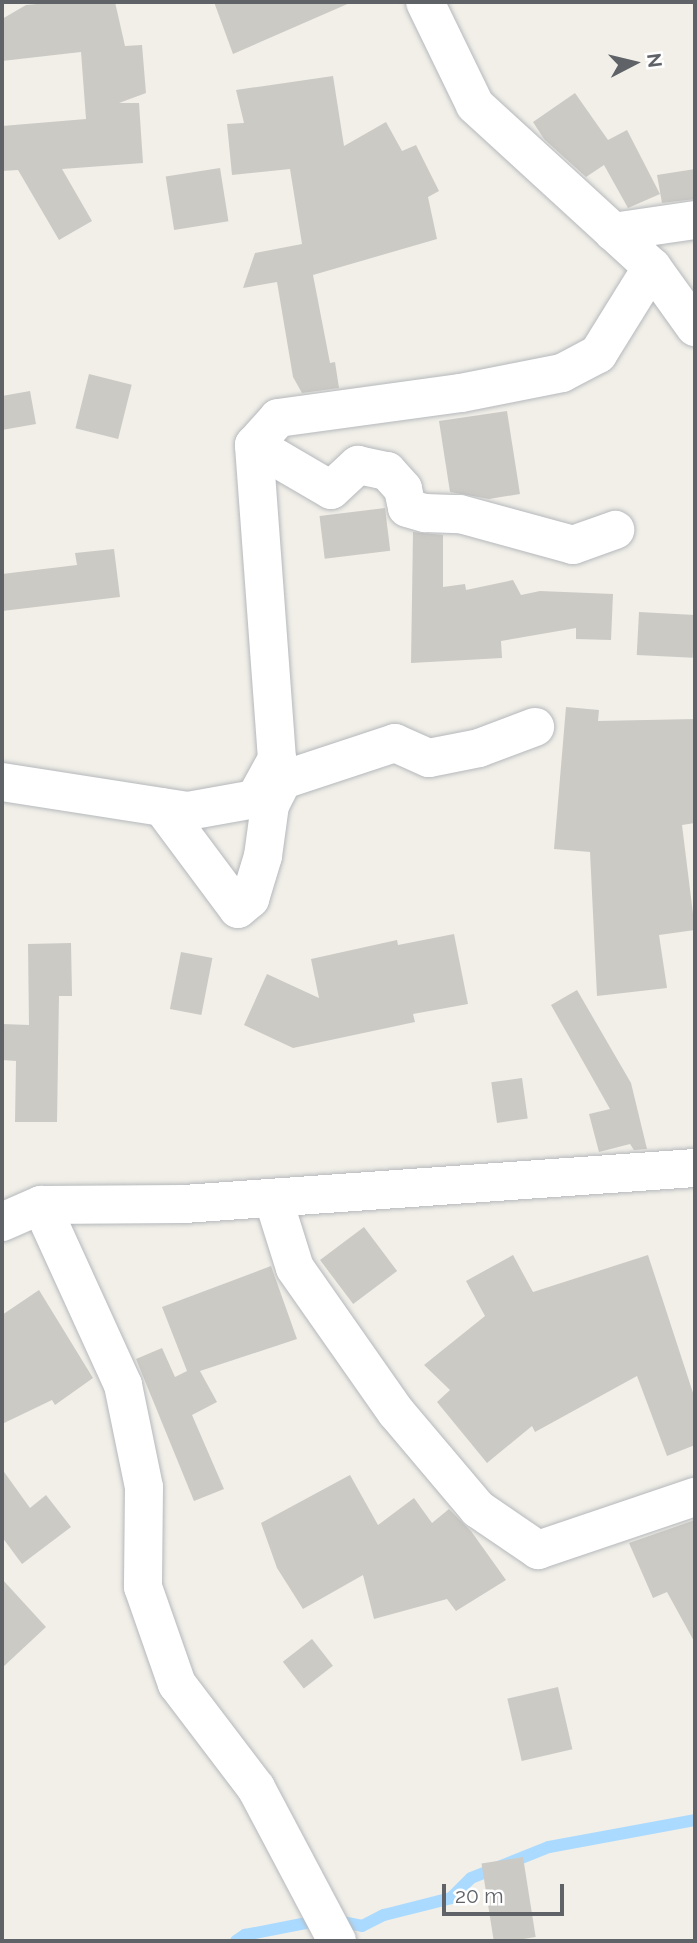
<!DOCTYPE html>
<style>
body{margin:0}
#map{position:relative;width:697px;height:1943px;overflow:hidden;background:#f1efe8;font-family:Raleway,sans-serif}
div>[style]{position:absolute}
.stream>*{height:12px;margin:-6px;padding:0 6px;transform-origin:6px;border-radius:6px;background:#aadaff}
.building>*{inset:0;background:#cccac5;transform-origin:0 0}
.roads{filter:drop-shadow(0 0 2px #b5b8bc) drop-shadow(0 0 2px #b5b8bc)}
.street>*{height:38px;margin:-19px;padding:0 19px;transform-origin:19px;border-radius:19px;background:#fff}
span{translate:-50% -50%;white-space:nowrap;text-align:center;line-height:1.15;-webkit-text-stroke:5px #fff;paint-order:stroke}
.frame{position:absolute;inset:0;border:4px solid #5f6368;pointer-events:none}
.north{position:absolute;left:599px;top:28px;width:70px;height:70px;-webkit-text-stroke:5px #fff;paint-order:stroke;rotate:83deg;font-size:19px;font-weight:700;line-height:28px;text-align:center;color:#5f6368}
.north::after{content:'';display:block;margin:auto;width:24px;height:32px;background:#5f6368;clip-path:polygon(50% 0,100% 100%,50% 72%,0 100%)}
.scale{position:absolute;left:442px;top:1884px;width:122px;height:32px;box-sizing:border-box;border:4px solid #5f6368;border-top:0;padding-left:9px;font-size:21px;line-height:24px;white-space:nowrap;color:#5f6368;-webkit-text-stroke:5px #fff;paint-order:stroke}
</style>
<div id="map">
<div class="stream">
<i style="left:236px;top:1941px;width:11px;rotate:-34deg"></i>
<i style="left:245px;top:1935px;width:84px;rotate:-11deg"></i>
<i style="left:327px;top:1919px;width:36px;rotate:11deg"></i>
<i style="left:362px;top:1926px;width:25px;rotate:-27deg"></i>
<i style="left:384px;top:1915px;width:69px;rotate:-14.2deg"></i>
<i style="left:451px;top:1898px;width:28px;rotate:-45deg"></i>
<i style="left:471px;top:1878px;width:84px;rotate:-21.7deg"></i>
<i style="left:549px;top:1847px;width:148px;rotate:-10.5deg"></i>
</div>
<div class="building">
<i style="clip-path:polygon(58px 2px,115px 2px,125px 46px,142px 45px,146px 93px,119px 103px,139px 103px,143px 163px,62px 169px,92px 221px,59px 240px,18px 170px,2px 171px,2px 126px,86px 119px,81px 52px,2px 61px,2px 19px,26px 5px)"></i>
<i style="clip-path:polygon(214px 2px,352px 2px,233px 54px)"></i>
<i style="clip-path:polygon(333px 76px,344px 146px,386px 122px,402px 151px,416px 145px,439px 191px,428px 197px,437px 239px,313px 275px,330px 363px,335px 362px,339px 388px,302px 393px,293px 377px,277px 282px,243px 288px,255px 253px,302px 244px,290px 169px,232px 175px,227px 124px,244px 123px,236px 90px)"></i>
<i style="clip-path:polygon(575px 93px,608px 140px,627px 130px,660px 194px,628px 208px,604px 165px,586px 177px,544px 139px,533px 122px)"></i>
<i style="left:220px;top:168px;width:54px;height:55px;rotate:81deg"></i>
<i style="clip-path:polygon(695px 169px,695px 199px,662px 203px,657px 175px)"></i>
<i style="left:89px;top:374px;width:44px;height:56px;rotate:14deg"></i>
<i style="clip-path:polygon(30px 391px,36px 424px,2px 430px,2px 396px)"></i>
<i style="clip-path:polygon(507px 411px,520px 494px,489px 499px,450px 492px,439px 421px)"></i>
<i style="left:385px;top:508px;width:43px;height:66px;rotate:83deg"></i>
<i style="clip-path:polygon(413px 532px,443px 535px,443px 587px,465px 584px,466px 590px,513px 580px,521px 595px,540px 591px,613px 594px,611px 640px,576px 639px,576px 628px,501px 641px,502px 658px,411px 663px)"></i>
<i style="clip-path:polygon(114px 549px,120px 597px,2px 611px,2px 574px,77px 565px,75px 553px)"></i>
<i style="left:639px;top:612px;width:56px;height:43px;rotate:3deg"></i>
<i style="clip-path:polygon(566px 707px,599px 710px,598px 721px,695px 719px,695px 823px,682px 825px,695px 930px,659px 935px,667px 988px,597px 996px,590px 852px,554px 849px)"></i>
<i style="clip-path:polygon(454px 934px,468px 1004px,413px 1014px,415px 1022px,293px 1048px,244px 1025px,267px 974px,319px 998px,311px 959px,397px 940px,398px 945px)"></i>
<i style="clip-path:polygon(71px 943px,72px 996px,59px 996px,57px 1122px,15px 1122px,16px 1061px,2px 1060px,2px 1024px,29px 1025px,28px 944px)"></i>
<i style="left:181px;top:952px;width:32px;height:58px;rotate:11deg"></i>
<i style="clip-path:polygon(577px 990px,631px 1083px,647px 1149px,634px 1150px,630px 1144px,599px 1152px,589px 1114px,610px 1109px,551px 1005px)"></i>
<i style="left:522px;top:1078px;width:41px;height:31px;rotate:82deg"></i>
<i style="left:364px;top:1227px;width:55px;height:55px;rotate:53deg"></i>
<i style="clip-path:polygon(513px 1255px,533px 1292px,648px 1255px,695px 1399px,695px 1445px,667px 1456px,637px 1376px,535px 1432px,532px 1426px,487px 1463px,437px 1402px,450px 1390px,424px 1365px,485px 1316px,466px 1281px)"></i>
<i style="clip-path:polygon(271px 1266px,297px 1339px,200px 1371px,217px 1402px,192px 1415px,224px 1489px,194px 1501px,136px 1359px,162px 1348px,175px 1377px,187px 1371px,162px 1307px)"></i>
<i style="clip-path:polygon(39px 1290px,93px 1378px,55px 1405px,52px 1400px,2px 1424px,2px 1315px)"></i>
<i style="clip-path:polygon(2px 1469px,30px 1508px,46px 1495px,71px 1527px,22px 1564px,2px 1537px)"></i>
<i style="clip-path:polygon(350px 1475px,378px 1525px,414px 1498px,432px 1523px,449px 1509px,471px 1531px,506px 1580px,456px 1611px,447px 1599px,374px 1619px,363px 1575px,303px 1609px,277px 1568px,261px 1523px)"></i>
<i style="clip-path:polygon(695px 1520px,695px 1643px,667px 1592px,653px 1598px,629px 1543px)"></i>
<i style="clip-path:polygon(2px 1579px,46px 1627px,2px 1668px)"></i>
<i style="left:312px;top:1639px;width:34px;height:37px;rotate:52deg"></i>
<i style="left:558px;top:1687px;width:64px;height:52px;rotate:77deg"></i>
<i style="left:523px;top:1857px;width:81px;height:42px;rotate:81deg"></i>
</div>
<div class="roads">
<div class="street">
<i style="left:425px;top:2px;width:114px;rotate:64.1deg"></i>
<i style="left:475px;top:105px;width:240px;rotate:42.5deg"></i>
<i style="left:652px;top:267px;width:74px;rotate:54.4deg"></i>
<i style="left:613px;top:232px;width:83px;rotate:-8.3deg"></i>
<i style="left:254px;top:445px;width:89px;rotate:30.3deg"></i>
<i style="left:331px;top:490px;width:37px;rotate:-43deg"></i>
<i style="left:358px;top:465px;width:30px;rotate:12deg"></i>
<i style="left:387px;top:471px;width:24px;rotate:48deg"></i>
<i style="left:403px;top:489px;width:19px;rotate:78deg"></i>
<i style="left:407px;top:508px;width:19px;rotate:16deg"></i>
<i style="left:425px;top:513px;width:35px;rotate:2deg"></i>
<i style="left:460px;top:514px;width:117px;rotate:15.3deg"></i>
<i style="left:573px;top:545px;width:45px;rotate:-19.7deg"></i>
<i style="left:2px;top:782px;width:188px;rotate:8.9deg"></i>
<i style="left:188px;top:811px;width:68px;rotate:-10.2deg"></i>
<i style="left:255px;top:799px;width:46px;rotate:-61.2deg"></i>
<i style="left:277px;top:759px;width:315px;rotate:-94.2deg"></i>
<i style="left:254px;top:445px;width:36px;rotate:-48deg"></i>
<i style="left:278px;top:418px;width:185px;rotate:-7.8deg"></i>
<i style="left:461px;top:393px;width:103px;rotate:-11.2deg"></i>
<i style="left:562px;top:373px;width:41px;rotate:-27.8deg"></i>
<i style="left:598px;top:354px;width:102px;rotate:-58.2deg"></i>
<i style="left:162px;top:807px;width:127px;rotate:53.3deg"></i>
<i style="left:238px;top:909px;width:16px;rotate:-40deg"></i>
<i style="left:250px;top:899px;width:45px;rotate:-73.2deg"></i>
<i style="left:263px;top:856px;width:51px;rotate:-82.2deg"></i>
<i style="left:270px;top:805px;width:28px;rotate:-63deg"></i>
<i style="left:283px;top:780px;width:118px;rotate:-18.3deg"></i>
<i style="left:395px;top:743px;width:37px;rotate:24deg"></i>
<i style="left:429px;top:758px;width:51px;rotate:-11.3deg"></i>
<i style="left:479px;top:748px;width:60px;rotate:-20.6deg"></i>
<i style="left:273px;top:1198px;width:73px;rotate:72.6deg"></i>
<i style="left:295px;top:1268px;width:176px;rotate:55deg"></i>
<i style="left:396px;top:1412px;width:127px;rotate:49.8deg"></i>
<i style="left:478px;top:1509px;width:73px;rotate:34.3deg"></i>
<i style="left:538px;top:1550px;width:166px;rotate:-18.7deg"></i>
<i style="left:41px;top:1205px;width:198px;rotate:65.5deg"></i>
<i style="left:123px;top:1385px;width:104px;rotate:78.4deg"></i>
<i style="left:144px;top:1487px;width:100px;rotate:90.6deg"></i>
<i style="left:143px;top:1587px;width:103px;rotate:70.7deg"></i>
<i style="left:177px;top:1684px;width:131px;rotate:52.8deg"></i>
<i style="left:256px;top:1788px;width:173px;rotate:62.1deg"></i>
<i style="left:2px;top:1222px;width:43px;rotate:-23.6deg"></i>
<i style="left:41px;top:1205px;width:143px;rotate:-0.4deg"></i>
<i style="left:184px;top:1204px;width:512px;rotate:-4.03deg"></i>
</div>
</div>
<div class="frame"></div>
<div class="north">N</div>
<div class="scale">20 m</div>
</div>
